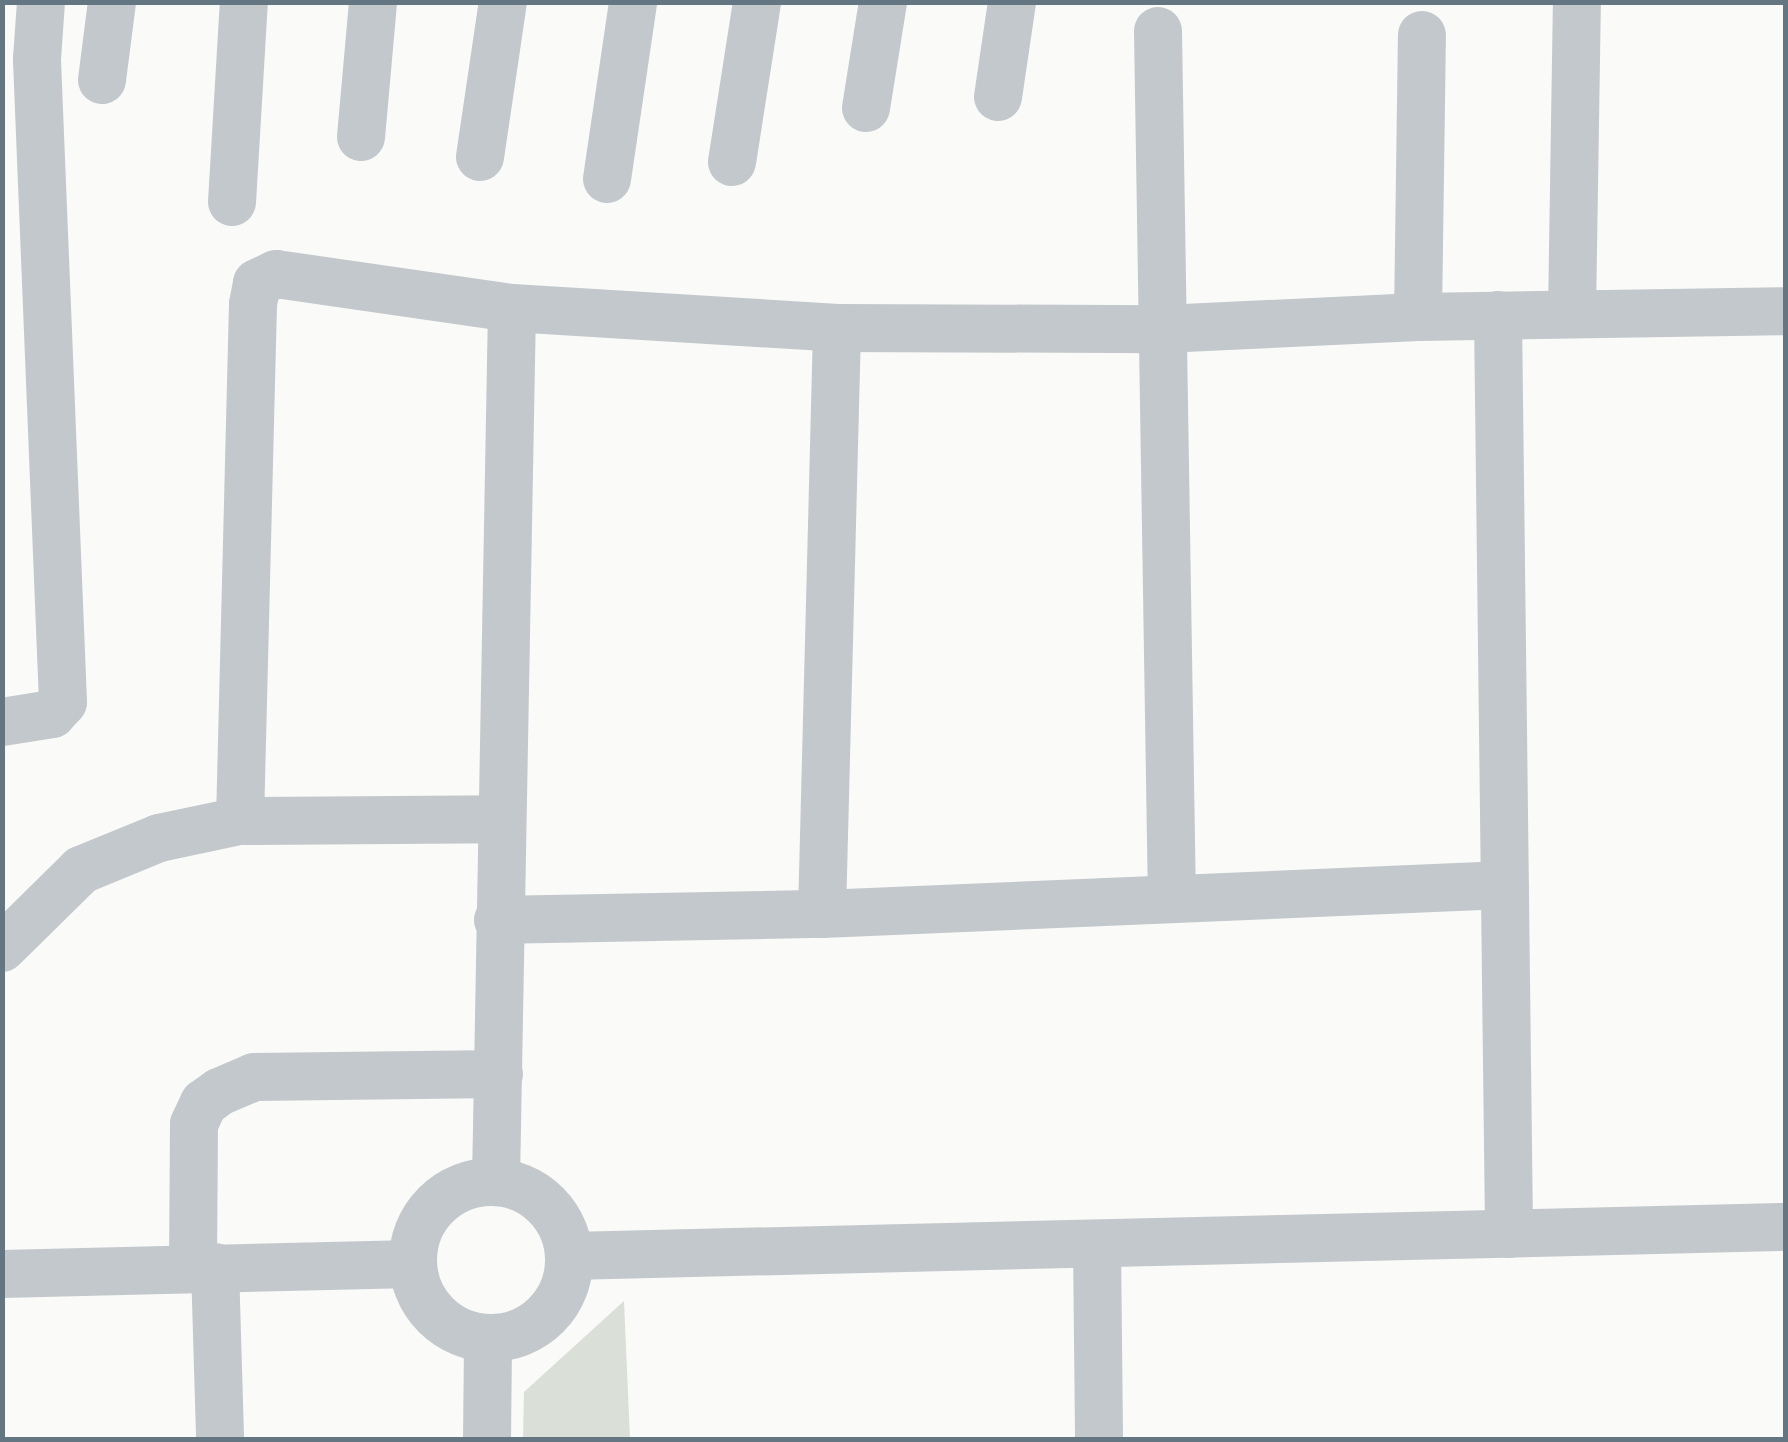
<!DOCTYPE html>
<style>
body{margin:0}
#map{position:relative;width:1788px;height:1442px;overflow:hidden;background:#fafaf8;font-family:"Varela Round",sans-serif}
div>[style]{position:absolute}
.green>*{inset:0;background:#dadfd7}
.minor>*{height:48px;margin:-24px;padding:0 24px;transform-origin:24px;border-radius:24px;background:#c3c8cc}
.minor>.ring{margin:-24px;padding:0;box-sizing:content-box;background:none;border:48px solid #c3c8cc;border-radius:50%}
span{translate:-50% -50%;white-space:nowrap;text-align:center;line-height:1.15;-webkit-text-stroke:10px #fff;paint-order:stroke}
.frame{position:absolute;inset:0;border:5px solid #657683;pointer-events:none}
</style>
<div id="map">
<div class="green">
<i style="clip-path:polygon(624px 1301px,630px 1439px,523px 1439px,524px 1392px)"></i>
</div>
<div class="minor">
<i style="left:1158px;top:31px;width:868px;rotate:89.08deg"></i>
<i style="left:102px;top:80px;width:79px;rotate:-82.7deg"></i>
<i style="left:998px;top:97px;width:96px;rotate:-81.6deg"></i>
<i style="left:866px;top:108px;width:107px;rotate:-80.9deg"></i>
<i style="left:361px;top:137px;width:136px;rotate:-84.9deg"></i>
<i style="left:480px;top:157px;width:157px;rotate:-81.6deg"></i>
<i style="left:732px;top:162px;width:162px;rotate:-81.1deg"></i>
<i style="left:607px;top:179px;width:179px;rotate:-81.6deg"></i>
<i style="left:232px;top:202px;width:200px;rotate:-86.6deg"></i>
<i style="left:1572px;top:314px;width:312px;rotate:-89.1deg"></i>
<i style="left:1498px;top:315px;width:919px;rotate:89.31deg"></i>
<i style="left:1418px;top:317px;width:282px;rotate:-89.2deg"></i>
<i style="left:2px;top:722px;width:51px;rotate:-9.1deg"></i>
<i style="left:52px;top:714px;width:16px;rotate:-47deg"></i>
<i style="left:63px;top:702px;width:644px;rotate:-92.32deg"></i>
<i style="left:37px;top:59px;width:57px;rotate:-86deg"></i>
<i style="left:240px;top:821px;width:517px;rotate:-88.56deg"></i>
<i style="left:253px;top:304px;width:21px;rotate:-79deg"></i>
<i style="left:257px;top:283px;width:21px;rotate:-25deg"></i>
<i style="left:276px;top:274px;width:238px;rotate:8.2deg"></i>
<i style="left:512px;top:308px;width:326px;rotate:3.5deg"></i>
<i style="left:837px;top:328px;width:326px;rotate:0.2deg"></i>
<i style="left:1163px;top:329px;width:255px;rotate:-2.7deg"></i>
<i style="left:1418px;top:317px;width:368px;rotate:-0.9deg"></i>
<i style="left:822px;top:914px;width:586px;rotate:-88.53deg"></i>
<i style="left:498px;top:920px;width:324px;rotate:-1.1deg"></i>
<i style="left:822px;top:914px;width:683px;rotate:-2.43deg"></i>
<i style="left:2px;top:948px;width:111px;rotate:-44.6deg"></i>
<i style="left:81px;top:870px;width:84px;rotate:-22.3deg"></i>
<i style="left:159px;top:838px;width:83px;rotate:-11.9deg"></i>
<i style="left:240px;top:821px;width:260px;rotate:-0.4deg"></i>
<i style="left:496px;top:1181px;width:873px;rotate:-88.95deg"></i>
<i class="ring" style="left:413px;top:1182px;width:108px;height:108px"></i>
<i style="left:1097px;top:1244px;width:196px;rotate:89.4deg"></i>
<i style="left:570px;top:1256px;width:1216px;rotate:-1.37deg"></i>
<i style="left:215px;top:1267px;width:173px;rotate:88.3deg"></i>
<i style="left:193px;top:1268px;width:144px;rotate:-89.6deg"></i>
<i style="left:194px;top:1124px;width:23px;rotate:-65deg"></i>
<i style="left:204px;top:1103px;width:19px;rotate:-36deg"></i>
<i style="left:219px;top:1092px;width:38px;rotate:-23deg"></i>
<i style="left:254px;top:1077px;width:245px;rotate:-0.7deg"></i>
<i style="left:2px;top:1274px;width:411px;rotate:-1.4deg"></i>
<i style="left:487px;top:1440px;width:102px;rotate:-89.4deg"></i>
</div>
<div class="frame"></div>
</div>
